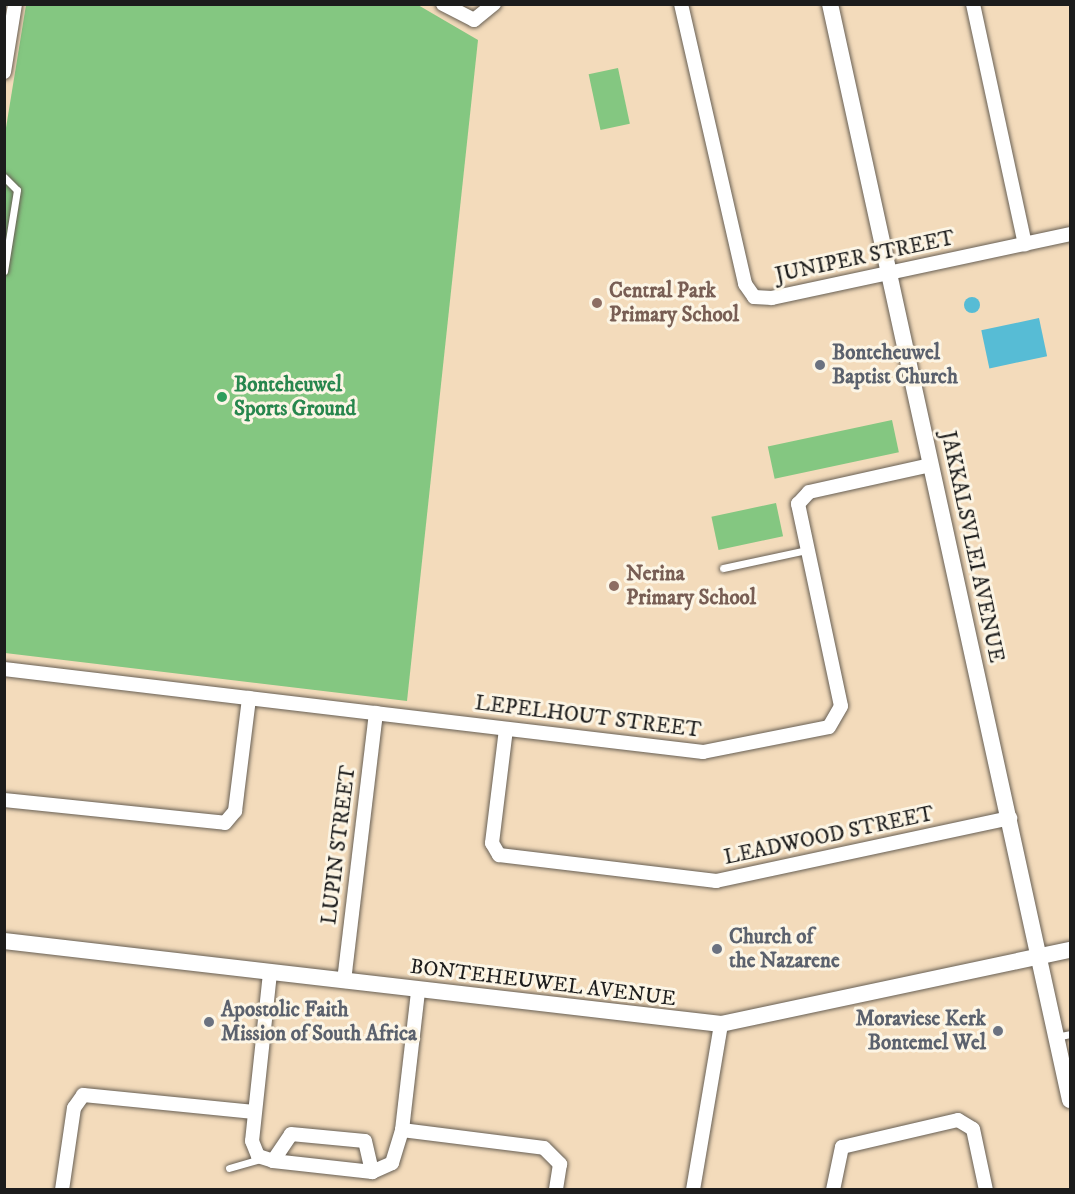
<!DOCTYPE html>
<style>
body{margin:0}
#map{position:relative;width:1075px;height:1194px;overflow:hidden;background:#f3dbbb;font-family:"IM FELL DW Pica",serif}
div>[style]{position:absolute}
.green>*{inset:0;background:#84c781;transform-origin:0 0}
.water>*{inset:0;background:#57bcd5;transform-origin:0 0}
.round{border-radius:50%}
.roads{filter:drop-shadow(0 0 2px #675f54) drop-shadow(0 0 2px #675f54)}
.service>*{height:7px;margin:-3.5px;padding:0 3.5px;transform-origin:3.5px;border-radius:3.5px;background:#fff}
.minor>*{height:14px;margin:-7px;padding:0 7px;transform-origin:7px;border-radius:7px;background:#fff}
.tertiary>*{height:16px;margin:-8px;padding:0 8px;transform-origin:8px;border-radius:8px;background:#fff}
.dots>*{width:16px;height:16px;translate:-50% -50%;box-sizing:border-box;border:3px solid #fcf5e5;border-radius:50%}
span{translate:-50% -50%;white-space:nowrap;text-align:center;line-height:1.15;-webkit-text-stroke:6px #fcf5e5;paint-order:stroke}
.street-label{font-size:21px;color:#1c1c1c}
.education-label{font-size:21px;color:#785e54;font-weight:700}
.left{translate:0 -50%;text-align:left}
.worship-label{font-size:21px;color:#5b616d;font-weight:700}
.right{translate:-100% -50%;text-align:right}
.leisure-label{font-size:21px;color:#27864d;font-weight:700}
.frame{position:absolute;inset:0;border:6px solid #1c1c1c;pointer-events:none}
</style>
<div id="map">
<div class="green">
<i style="clip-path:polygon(26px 5px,418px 5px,478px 40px,407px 701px,5px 653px,4px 140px)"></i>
<i style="left:618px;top:68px;width:57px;height:30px;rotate:78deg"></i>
<i style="left:892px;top:420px;width:33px;height:127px;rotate:78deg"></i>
<i style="left:776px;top:503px;width:34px;height:66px;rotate:78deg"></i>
</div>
<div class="water">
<i class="round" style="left:964px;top:297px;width:16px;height:16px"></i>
<i style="left:1039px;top:318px;width:39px;height:59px;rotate:78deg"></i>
</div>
<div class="roads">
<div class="service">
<i style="left:4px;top:177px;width:18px;rotate:45deg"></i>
<i style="left:17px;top:190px;width:82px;rotate:99.1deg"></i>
<i style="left:723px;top:568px;width:85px;rotate:-12.2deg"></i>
<i style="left:1056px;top:1037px;width:14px;rotate:-12deg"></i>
<i style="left:229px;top:1168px;width:33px;rotate:-16deg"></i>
</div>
<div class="minor">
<i style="left:443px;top:4px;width:35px;rotate:27deg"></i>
<i style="left:474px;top:20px;width:26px;rotate:-39deg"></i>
<i style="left:681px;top:4px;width:287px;rotate:77.1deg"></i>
<i style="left:745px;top:284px;width:16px;rotate:55deg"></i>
<i style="left:754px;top:297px;width:18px;rotate:3deg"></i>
<i style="left:772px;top:298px;width:305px;rotate:-12.1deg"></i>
<i style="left:973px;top:4px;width:246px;rotate:77.8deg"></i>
<i style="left:4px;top:72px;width:69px;rotate:-80.8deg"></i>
<i style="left:4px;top:669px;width:704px;rotate:6.77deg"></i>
<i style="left:703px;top:752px;width:128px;rotate:-11.2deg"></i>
<i style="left:829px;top:727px;width:24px;rotate:-60deg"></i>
<i style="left:841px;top:706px;width:207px;rotate:-102deg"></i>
<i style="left:798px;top:504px;width:16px;rotate:-47deg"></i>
<i style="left:809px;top:492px;width:125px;rotate:-12.5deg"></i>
<i style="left:506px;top:729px;width:115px;rotate:97deg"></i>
<i style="left:492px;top:843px;width:14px;rotate:60deg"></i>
<i style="left:499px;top:855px;width:219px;rotate:6.8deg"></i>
<i style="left:716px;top:881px;width:301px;rotate:-12.1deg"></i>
<i style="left:4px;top:800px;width:222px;rotate:5.9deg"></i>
<i style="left:225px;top:823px;width:16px;rotate:-50deg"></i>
<i style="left:235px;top:811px;width:114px;rotate:-82.9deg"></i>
<i style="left:270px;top:973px;width:169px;rotate:96.1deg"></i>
<i style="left:252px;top:1141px;width:16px;rotate:68deg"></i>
<i style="left:258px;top:1156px;width:16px;rotate:18deg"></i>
<i style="left:273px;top:1161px;width:100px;rotate:6.3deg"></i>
<i style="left:372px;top:1172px;width:22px;rotate:-24deg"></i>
<i style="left:392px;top:1163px;width:34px;rotate:-73deg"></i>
<i style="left:402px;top:1130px;width:140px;rotate:-83.4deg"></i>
<i style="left:344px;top:981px;width:270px;rotate:-83.2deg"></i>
<i style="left:402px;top:1130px;width:143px;rotate:7.2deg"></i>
<i style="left:544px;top:1148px;width:23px;rotate:45deg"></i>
<i style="left:560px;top:1164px;width:26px;rotate:99deg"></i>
<i style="left:273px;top:1161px;width:32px;rotate:-56deg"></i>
<i style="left:291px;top:1134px;width:74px;rotate:5.4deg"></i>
<i style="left:365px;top:1141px;width:32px;rotate:77deg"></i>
<i style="left:62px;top:1190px;width:83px;rotate:-81.7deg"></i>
<i style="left:74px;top:1108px;width:16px;rotate:-55deg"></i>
<i style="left:83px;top:1095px;width:170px;rotate:5.7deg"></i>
<i style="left:693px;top:1190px;width:168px;rotate:-80.4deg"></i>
<i style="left:833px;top:1190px;width:44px;rotate:-78.2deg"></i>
<i style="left:842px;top:1147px;width:119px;rotate:-13.1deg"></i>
<i style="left:958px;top:1120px;width:17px;rotate:31deg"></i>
<i style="left:973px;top:1129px;width:62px;rotate:78deg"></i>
</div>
<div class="tertiary">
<i style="left:830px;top:4px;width:1122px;rotate:77.65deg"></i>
<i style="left:4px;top:941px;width:722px;rotate:6.6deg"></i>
<i style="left:721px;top:1024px;width:357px;rotate:-12deg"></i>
</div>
</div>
<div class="dots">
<i style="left:597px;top:303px;background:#8d6e63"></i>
<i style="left:820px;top:365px;background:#6b7280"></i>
<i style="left:222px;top:397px;background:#2e9e5b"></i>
<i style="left:614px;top:586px;background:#8d6e63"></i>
<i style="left:717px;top:949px;background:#6b7280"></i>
<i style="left:209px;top:1022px;background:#6b7280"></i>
<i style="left:998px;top:1031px;background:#6b7280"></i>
</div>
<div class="street-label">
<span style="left:865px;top:257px;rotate:-12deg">JUNIPER STREET</span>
<span style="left:972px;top:547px;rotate:78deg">JAKKALSVLEI AVENUE</span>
<span style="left:588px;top:717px;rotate:7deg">LEPELHOUT STREET</span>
<span style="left:829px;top:836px;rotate:-12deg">LEADWOOD STREET</span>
<span style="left:339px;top:845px;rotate:-83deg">LUPIN STREET</span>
<span style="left:543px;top:983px;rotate:7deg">BONTEHEUWEL AVENUE</span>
</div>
<div class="education-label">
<span class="left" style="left:609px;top:303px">Central Park<br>Primary School</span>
<span class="left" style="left:626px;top:586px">Nerina<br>Primary School</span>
</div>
<div class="worship-label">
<span class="left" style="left:832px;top:365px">Bonteheuwel<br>Baptist Church</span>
<span class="left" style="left:729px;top:949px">Church of<br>the Nazarene</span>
<span class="left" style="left:221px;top:1022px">Apostolic Faith<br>Mission of South Africa</span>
<span class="right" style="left:986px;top:1031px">Moraviese Kerk<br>Bontemel Wel</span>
</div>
<div class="leisure-label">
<span class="left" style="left:234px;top:397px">Bonteheuwel<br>Sports Ground</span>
</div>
<div class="frame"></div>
</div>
